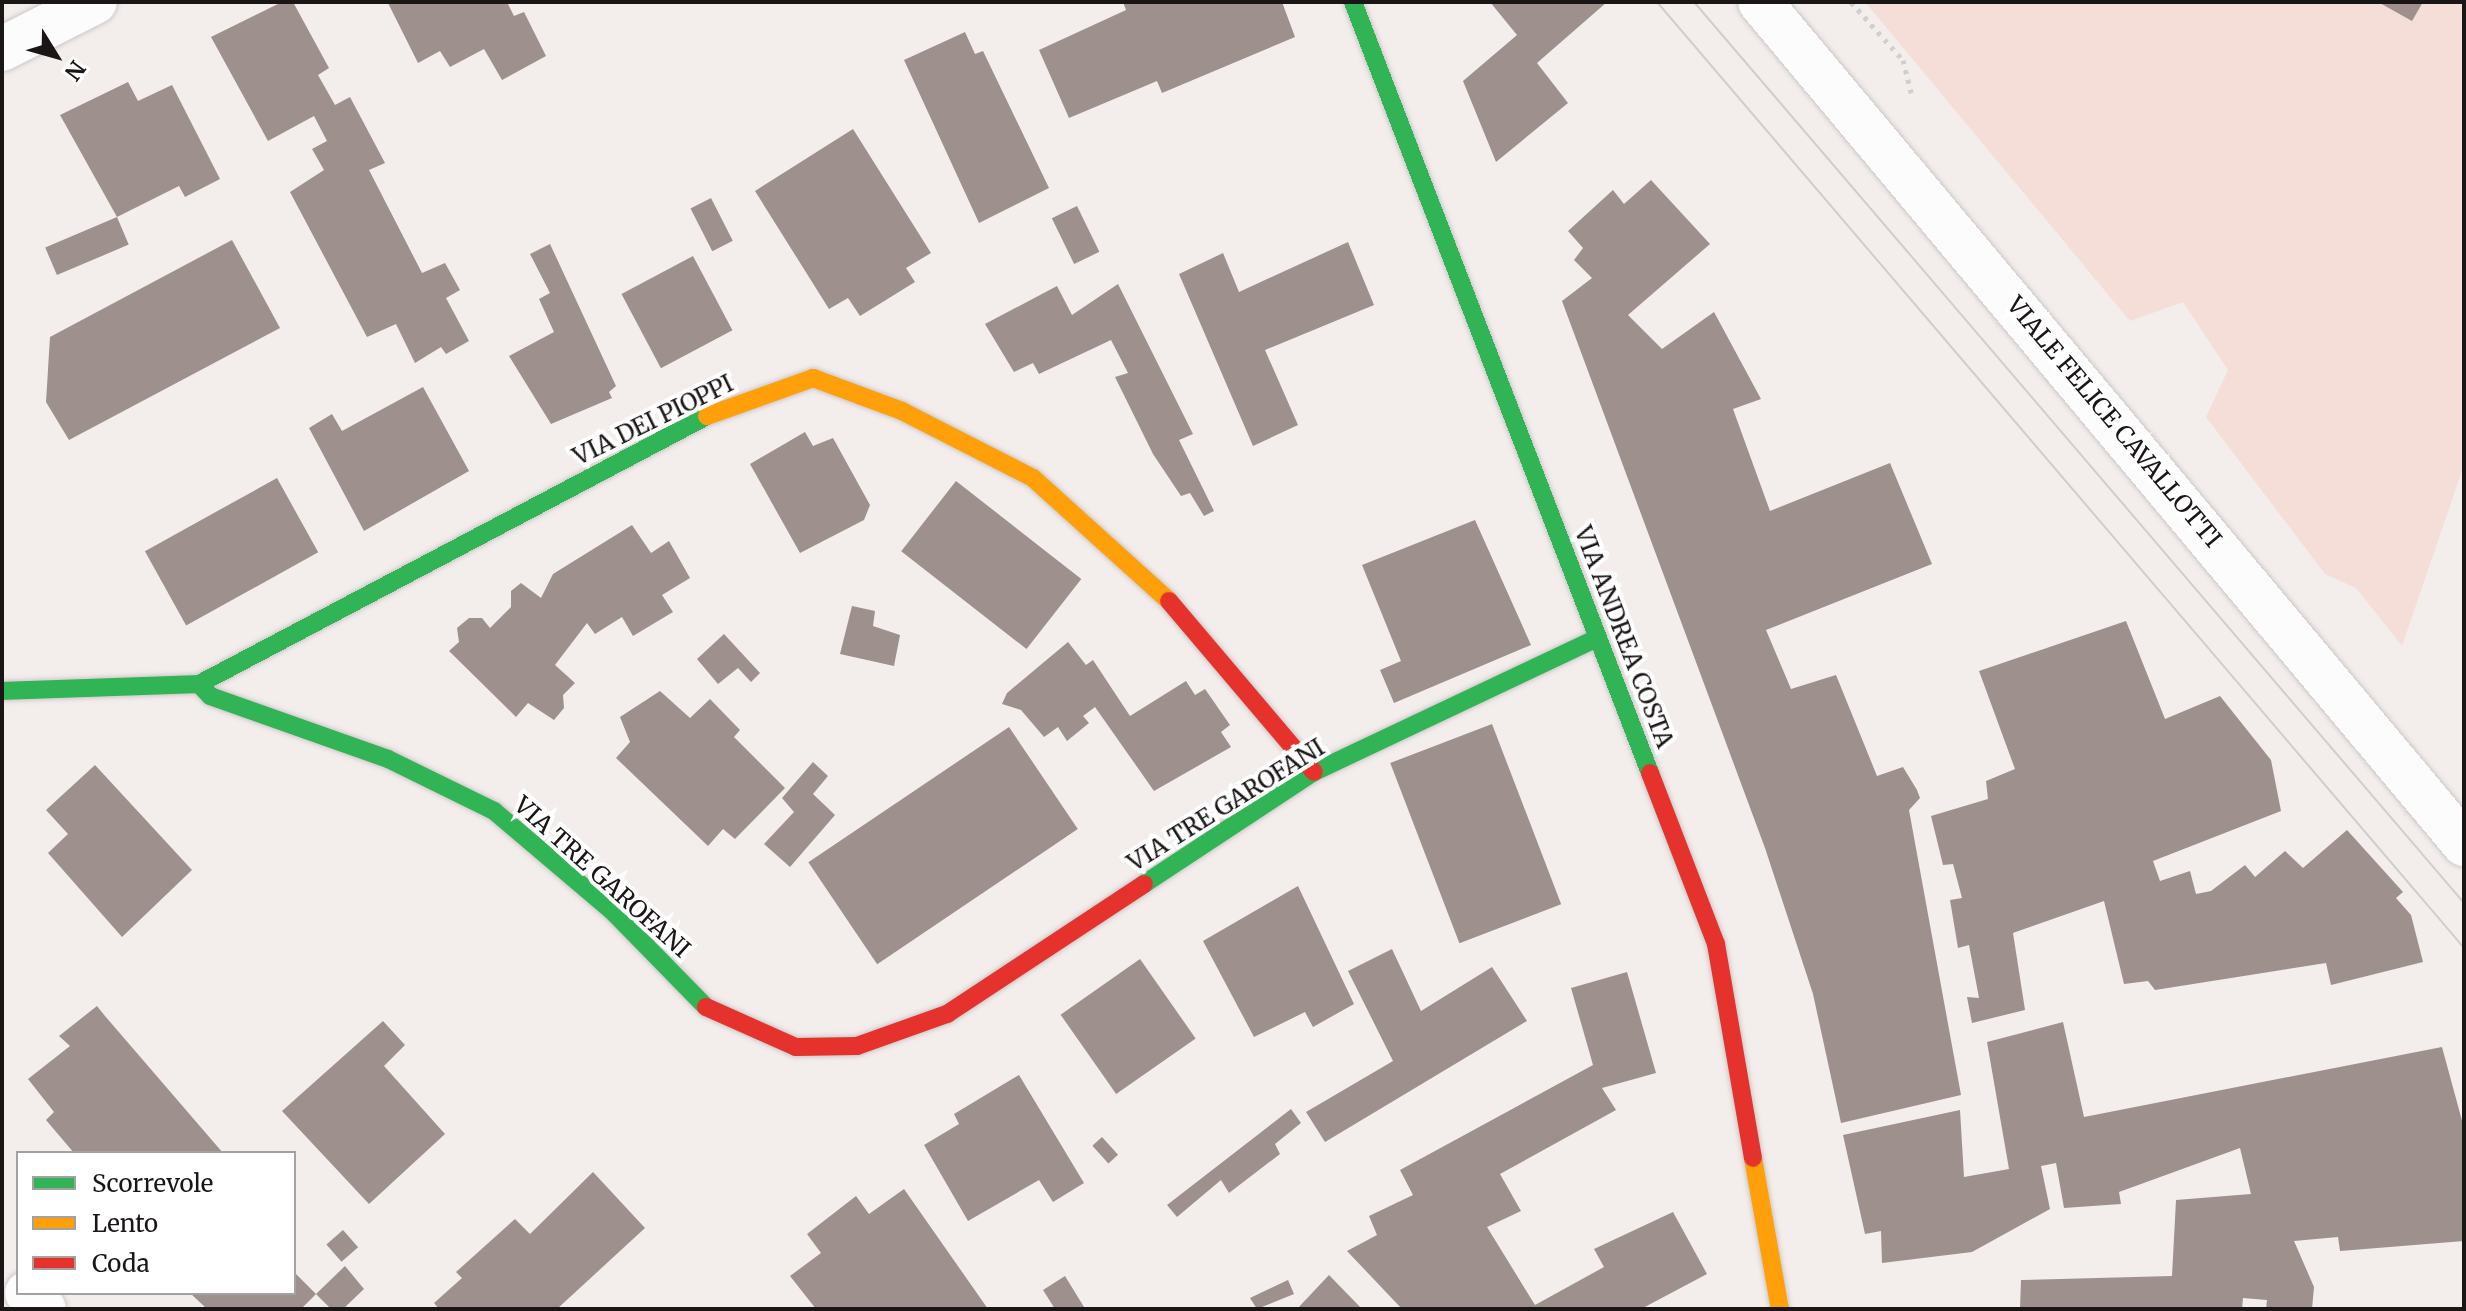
<!DOCTYPE html>
<style>
body{margin:0}
#map{position:relative;width:2466px;height:1311px;overflow:hidden;background:#f3edec;font-family:Merriweather,serif}
div>[style]{position:absolute}
.green>*{inset:0;background:#f6ded8}
.building>*{inset:0;background:#9e908d;transform-origin:0 0}
.path>*{height:5px;margin-top:-2.5px;transform-origin:0;background:repeating-linear-gradient(90deg,#d0cece 0 4px,transparent 0 10px)}
.roads{filter:drop-shadow(0 0 2px #cdc8c7) drop-shadow(0 0 2px #cdc8c7)}
.street>*{height:44px;margin:-22px;padding:0 22px;transform-origin:22px;border-radius:22px;background:#fdfcfc}
.fast>*{height:18px;margin:-9px;padding:0 9px;transform-origin:9px;border-radius:9px;background:#30b455}
.slow>*{height:18px;margin:-9px;padding:0 9px;transform-origin:9px;border-radius:9px;background:#ff9f0a}
.jam>*{height:18px;margin:-9px;padding:0 9px;transform-origin:9px;border-radius:9px;background:#e5322d}
.tram>*{height:2px;margin:-1px;padding:0 1px;transform-origin:1px;border-radius:1px;background:#cfcecd}
span{translate:-50% -50%;white-space:nowrap;text-align:center;line-height:1.15;-webkit-text-stroke:8px #fff;paint-order:stroke}
.street-label{font-size:24px;color:#1a1615}
.frame{position:absolute;inset:0;border:4px solid #1a1615;pointer-events:none}
.legend{position:absolute;left:16px;top:1151px;width:280px;height:144px;box-sizing:border-box;background:#fff;border:2px solid #a3a2a1;margin:0;padding:10px 14px;list-style:none;font-size:24px;color:#1a1615}
.legend li{display:flex;align-items:center;gap:16px;height:40px}
.legend b{width:40px;border:2px solid #a3a2a1}
.north{position:absolute;left:16px;top:16px;width:80px;height:80px;-webkit-text-stroke:6px #fff;paint-order:stroke;rotate:127deg;font-size:22px;font-weight:700;line-height:32px;text-align:center;color:#1a1615}
.north::after{content:'';display:block;margin:auto;width:28px;height:36px;background:#1a1615;clip-path:polygon(50% 0,100% 100%,50% 72%,0 100%)}
</style>
<div id="map">
<div class="green">
<i style="clip-path:polygon(1865px 2px,2464px 2px,2464px 465px,2402px 646px,2356px 588px,2325px 574px,2206px 417px,2228px 370px,2183px 302px,2130px 321px)"></i>
</div>
<div class="building">
<i style="clip-path:polygon(282px 2px,293px 2px,329px 68px,318px 75px,335px 105px,350px 97px,385px 163px,369px 170px,422px 273px,445px 263px,460px 290px,446px 298px,469px 341px,446px 354px,441px 347px,415px 363px,396px 324px,367px 337px,290px 192px,324px 170px,312px 149px,327px 141px,314px 116px,268px 141px,211px 37px)"></i>
<i style="clip-path:polygon(507px 2px,514px 16px,524px 12px,546px 56px,502px 80px,484px 49px,450px 67px,440px 51px,418px 63px,388px 3px)"></i>
<i style="clip-path:polygon(1123px 2px,1282px 2px,1295px 37px,1162px 93px,1157px 81px,1069px 118px,1039px 50px,1126px 10px)"></i>
<i style="clip-path:polygon(1490px 2px,1607px 2px,1537px 63px,1568px 103px,1496px 162px,1463px 81px,1517px 35px)"></i>
<i style="clip-path:polygon(2378px 2px,2423px 2px,2412px 21px)"></i>
<i style="clip-path:polygon(965px 32px,975px 54px,983px 51px,1049px 188px,979px 223px,904px 60px)"></i>
<i style="clip-path:polygon(128px 82px,138px 101px,172px 85px,220px 179px,185px 197px,179px 186px,117px 217px,60px 115px)"></i>
<i style="clip-path:polygon(853px 129px,931px 253px,906px 268px,915px 282px,860px 316px,848px 298px,829px 309px,755px 191px)"></i>
<i style="clip-path:polygon(1651px 180px,1710px 244px,1628px 315px,1662px 349px,1714px 312px,1761px 399px,1733px 409px,1770px 511px,1890px 463px,1932px 564px,1766px 630px,1791px 689px,1836px 675px,1877px 776px,1903px 767px,1917px 790px,1920px 798px,1909px 810px,1961px 1095px,1841px 1123px,1813px 994px,1765px 848px,1562px 301px,1592px 278px,1574px 260px,1583px 248px,1568px 231px,1613px 190px,1624px 204px)"></i>
<i style="left:711px;top:198px;width:48px;height:23px;rotate:63deg"></i>
<i style="left:1077px;top:206px;width:51px;height:28px;rotate:64deg"></i>
<i style="left:117px;top:217px;width:30px;height:78px;rotate:67deg"></i>
<i style="clip-path:polygon(232px 240px,280px 328px,69px 440px,46px 402px,50px 337px)"></i>
<i style="clip-path:polygon(1348px 242px,1374px 305px,1265px 350px,1298px 425px,1253px 446px,1179px 274px,1223px 253px,1239px 292px)"></i>
<i style="clip-path:polygon(550px 244px,616px 386px,609px 392px,612px 398px,551px 424px,509px 356px,554px 332px,539px 299px,550px 293px,530px 254px)"></i>
<i style="left:693px;top:256px;width:84px;height:81px;rotate:62deg"></i>
<i style="clip-path:polygon(1118px 284px,1193px 434px,1179px 440px,1214px 511px,1204px 516px,1190px 493px,1181px 496px,1153px 454px,1115px 377px,1128px 373px,1111px 340px,1039px 374px,1033px 363px,1014px 372px,985px 324px,1057px 286px,1072px 315px)"></i>
<i style="clip-path:polygon(423px 387px,469px 471px,364px 531px,309px 428px,332px 414px,342px 431px)"></i>
<i style="clip-path:polygon(805px 432px,813px 446px,833px 438px,870px 505px,864px 520px,800px 553px,750px 464px)"></i>
<i style="left:277px;top:478px;width:85px;height:151px;rotate:61deg"></i>
<i style="left:956px;top:481px;width:159px;height:89px;rotate:38deg"></i>
<i style="clip-path:polygon(1475px 520px,1531px 645px,1394px 703px,1380px 670px,1401px 661px,1362px 565px)"></i>
<i style="clip-path:polygon(632px 525px,651px 553px,669px 541px,690px 578px,662px 595px,673px 612px,633px 636px,622px 617px,595px 634px,587px 623px,555px 665px,575px 683px,563px 695px,564px 708px,554px 720px,528px 703px,516px 717px,449px 651px,459px 642px,457px 628px,469px 618px,482px 618px,490px 628px,511px 607px,511px 591px,521px 583px,541px 598px,553px 574px)"></i>
<i style="clip-path:polygon(852px 606px,875px 611px,873px 626px,900px 635px,894px 666px,840px 654px)"></i>
<i style="clip-path:polygon(2126px 621px,2165px 719px,2220px 696px,2271px 760px,2281px 811px,2153px 861px,2160px 881px,2190px 871px,2196px 894px,2211px 891px,2245px 865px,2255px 877px,2285px 851px,2303px 868px,2347px 830px,2403px 892px,2396px 898px,2411px 915px,2423px 962px,2331px 985px,2326px 963px,2155px 990px,2148px 981px,2124px 984px,2104px 901px,2013px 933px,2025px 1010px,1972px 1023px,1967px 997px,1979px 998px,1969px 945px,1958px 948px,1950px 900px,1962px 898px,1953px 864px,1943px 865px,1931px 816px,1988px 799px,1986px 781px,2015px 769px,1979px 671px)"></i>
<i style="clip-path:polygon(724px 634px,760px 673px,751px 682px,738px 668px,718px 684px,697px 659px)"></i>
<i style="clip-path:polygon(1068px 642px,1086px 665px,1093px 660px,1130px 716px,1186px 681px,1195px 695px,1205px 689px,1230px 725px,1221px 732px,1231px 747px,1154px 791px,1095px 707px,1083px 716px,1089px 723px,1067px 741px,1058px 727px,1044px 737px,1021px 710px,1002px 704px,1007px 693px)"></i>
<i style="clip-path:polygon(660px 691px,690px 718px,710px 699px,740px 730px,734px 737px,785px 788px,735px 839px,723px 829px,708px 846px,616px 758px,630px 742px,620px 717px)"></i>
<i style="left:1492px;top:724px;width:193px;height:109px;rotate:69deg"></i>
<i style="left:1009px;top:727px;width:123px;height:242px;rotate:56deg"></i>
<i style="clip-path:polygon(813px 762px,828px 776px,813px 794px,835px 815px,790px 867px,764px 844px,794px 812px,782px 798px)"></i>
<i style="clip-path:polygon(95px 765px,192px 870px,122px 937px,48px 853px,68px 834px,46px 810px)"></i>
<i style="clip-path:polygon(1298px 886px,1354px 1004px,1313px 1027px,1305px 1012px,1254px 1037px,1203px 941px)"></i>
<i style="clip-path:polygon(1392px 949px,1421px 1011px,1492px 967px,1527px 1021px,1325px 1142px,1306px 1112px,1393px 1061px,1348px 971px)"></i>
<i style="left:1140px;top:959px;width:97px;height:97px;rotate:55deg"></i>
<i style="clip-path:polygon(1627px 972px,1656px 1073px,1602px 1088px,1616px 1110px,1500px 1174px,1521px 1211px,1487px 1227px,1535px 1305px,1604px 1267px,1594px 1249px,1673px 1212px,1707px 1274px,1641px 1309px,1402px 1309px,1347px 1251px,1377px 1235px,1369px 1216px,1413px 1195px,1400px 1170px,1593px 1065px,1571px 988px)"></i>
<i style="clip-path:polygon(97px 1006px,105px 1016px,223px 1153px,74px 1153px,46px 1120px,54px 1112px,28px 1079px,70px 1046px,59px 1036px)"></i>
<i style="clip-path:polygon(383px 1021px,405px 1045px,384px 1066px,445px 1134px,369px 1204px,282px 1111px)"></i>
<i style="clip-path:polygon(2063px 1022px,2084px 1117px,2442px 1047px,2464px 1128px,2464px 1241px,2340px 1251px,2338px 1237px,2294px 1241px,2314px 1287px,2312px 1309px,2266px 1309px,2267px 1300px,2243px 1298px,2242px 1309px,2020px 1309px,2021px 1280px,2172px 1276px,2176px 1200px,2251px 1194px,2240px 1148px,2119px 1192px,2121px 1204px,2064px 1208px,2056px 1163px,2041px 1166px,2050px 1209px,1972px 1252px,1882px 1263px,1881px 1231px,1865px 1234px,1843px 1135px,1960px 1110px,1964px 1177px,2009px 1169px,1987px 1042px)"></i>
<i style="clip-path:polygon(1019px 1075px,1084px 1183px,1053px 1202px,1039px 1180px,968px 1221px,924px 1145px,959px 1124px,954px 1114px)"></i>
<i style="clip-path:polygon(1291px 1109px,1301px 1123px,1275px 1144px,1280px 1154px,1229px 1193px,1221px 1180px,1177px 1217px,1167px 1205px)"></i>
<i style="left:1102px;top:1137px;width:24px;height:13px;rotate:48deg"></i>
<i style="clip-path:polygon(593px 1172px,645px 1228px,557px 1309px,439px 1309px,434px 1303px,462px 1278px,456px 1272px,515px 1219px,530px 1234px)"></i>
<i style="clip-path:polygon(904px 1189px,988px 1309px,816px 1309px,790px 1276px,821px 1253px,807px 1234px,856px 1196px,869px 1214px)"></i>
<i style="left:343px;top:1230px;width:23px;height:22px;rotate:49deg"></i>
<i style="clip-path:polygon(345px 1266px,364px 1289px,343px 1309px,331px 1309px,316px 1294px,301px 1309px,207px 1309px,190px 1293px,294px 1293px,294px 1272px,316px 1294px)"></i>
<i style="clip-path:polygon(1329px 1275px,1362px 1309px,1297px 1309px)"></i>
<i style="clip-path:polygon(1065px 1276px,1084px 1307px,1081px 1309px,1055px 1309px,1043px 1290px)"></i>
<i style="clip-path:polygon(1288px 1280px,1294px 1294px,1257px 1309px,1250px 1298px)"></i>
</div>
<div class="path">
<i style="left:1851px;top:2px;width:78px;rotate:48.1deg"></i>
<i style="left:1903px;top:60px;width:36px;rotate:76deg"></i>
</div>
<div class="roads">
<div class="street">
<i style="left:1760px;top:2px;width:1098px;rotate:50.1deg"></i>
<i style="left:2px;top:49px;width:104px;rotate:-26.8deg"></i>
<i style="left:27px;top:1293px;width:23px;rotate:43deg"></i>
</div>
<div class="fast">
<i style="left:1353px;top:2px;width:826px;rotate:68.93deg"></i>
<i style="left:199px;top:684px;width:16px;rotate:47deg"></i>
<i style="left:210px;top:696px;width:189px;rotate:19.5deg"></i>
<i style="left:388px;top:759px;width:118px;rotate:26.1deg"></i>
<i style="left:494px;top:811px;width:156px;rotate:40.3deg"></i>
<i style="left:613px;top:912px;width:133px;rotate:45.6deg"></i>
<i style="left:2px;top:691px;width:197px;rotate:-2deg"></i>
<i style="left:199px;top:684px;width:574px;rotate:-27.81deg"></i>
<i style="left:1144px;top:884px;width:204px;rotate:-33.4deg"></i>
<i style="left:1314px;top:772px;width:314px;rotate:-25.3deg"></i>
</div>
<div class="slow">
<i style="left:707px;top:416px;width:113px;rotate:-19.7deg"></i>
<i style="left:813px;top:378px;width:95px;rotate:20.3deg"></i>
<i style="left:902px;top:411px;width:147px;rotate:27.1deg"></i>
<i style="left:1033px;top:478px;width:183px;rotate:42.1deg"></i>
<i style="left:1753px;top:1158px;width:153px;rotate:79.9deg"></i>
</div>
<div class="jam">
<i style="left:1169px;top:601px;width:224px;rotate:49.7deg"></i>
<i style="left:1650px;top:773px;width:183px;rotate:68.9deg"></i>
<i style="left:1716px;top:944px;width:217px;rotate:80.2deg"></i>
<i style="left:706px;top:1007px;width:98px;rotate:24deg"></i>
<i style="left:796px;top:1047px;width:61px;rotate:-0.9deg"></i>
<i style="left:857px;top:1046px;width:96px;rotate:-19.6deg"></i>
<i style="left:947px;top:1014px;width:236px;rotate:-33.4deg"></i>
</div>
</div>
<div class="tram">
<i style="left:1657px;top:2px;width:1243px;rotate:49.53deg"></i>
<i style="left:1694px;top:2px;width:1185px;rotate:49.48deg"></i>
</div>
<div class="street-label">
<span style="left:653px;top:420px;rotate:-26deg">VIA DEI PIOPPI</span>
<span style="left:2114px;top:422px;rotate:50deg">VIALE FELICE CAVALLOTTI</span>
<span style="left:1624px;top:637px;rotate:69deg">VIA ANDREA COSTA</span>
<span style="left:1226px;top:805px;rotate:-32deg">VIA TRE GAROFANI</span>
<span style="left:602px;top:877px;rotate:42deg">VIA TRE GAROFANI</span>
</div>
<div class="frame"></div>
<ul class="legend">
<li><b style="height:10px;background:#30b455"></b>Scorrevole</li>
<li><b style="height:10px;background:#ff9f0a"></b>Lento</li>
<li><b style="height:10px;background:#e5322d"></b>Coda</li>
</ul>
<div class="north">N</div>
</div>
